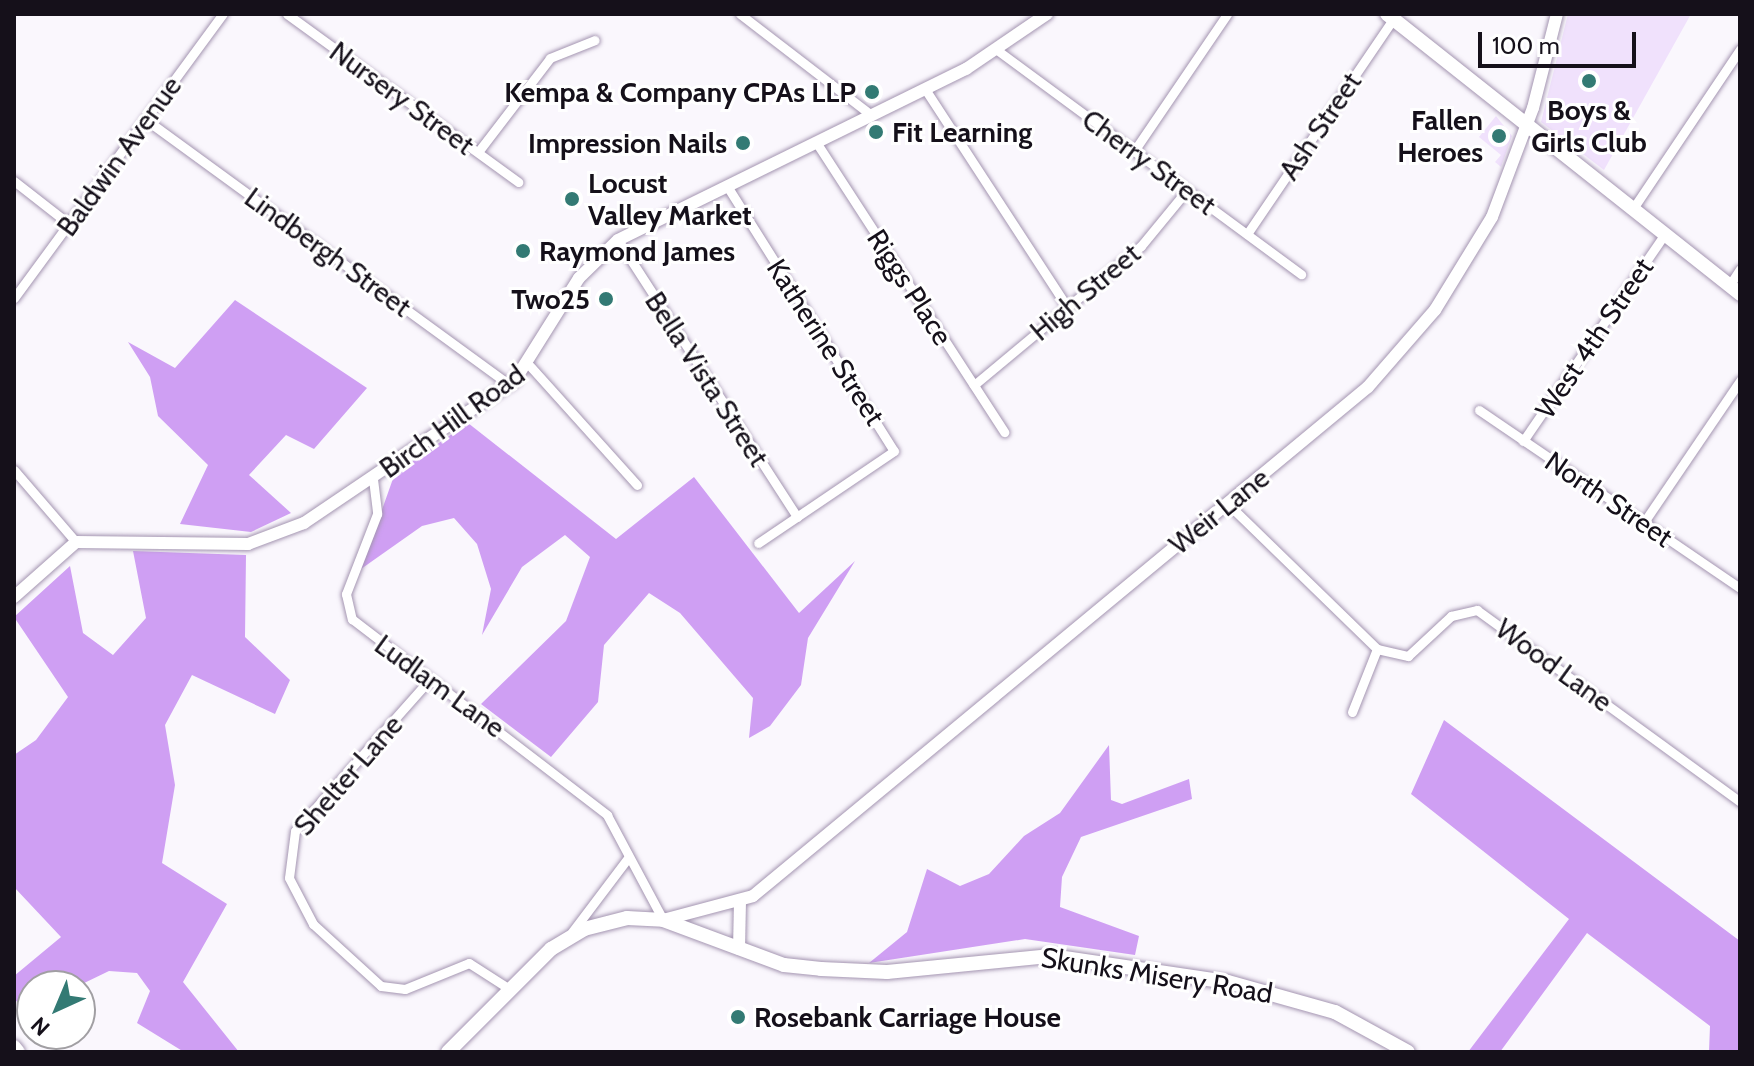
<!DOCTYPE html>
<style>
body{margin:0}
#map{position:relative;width:1754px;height:1066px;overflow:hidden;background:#faf7fd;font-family:Cabin,sans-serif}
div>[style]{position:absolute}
.green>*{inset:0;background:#f0e1fc}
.forest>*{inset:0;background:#cf9ff3}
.roads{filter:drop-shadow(0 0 2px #a495b1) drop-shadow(0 0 2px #a495b1)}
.minor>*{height:9px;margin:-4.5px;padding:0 4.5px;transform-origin:4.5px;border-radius:4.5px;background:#fff}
.tertiary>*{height:12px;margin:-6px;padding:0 6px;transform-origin:6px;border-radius:6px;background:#fff}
.secondary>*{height:14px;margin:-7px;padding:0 7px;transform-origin:7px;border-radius:7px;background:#fff}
.dots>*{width:22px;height:22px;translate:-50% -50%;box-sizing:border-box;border:4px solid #fff;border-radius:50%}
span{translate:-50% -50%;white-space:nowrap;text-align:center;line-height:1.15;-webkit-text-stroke:6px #fff;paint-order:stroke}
.poi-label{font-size:28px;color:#15101a;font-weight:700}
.right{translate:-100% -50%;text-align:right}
.left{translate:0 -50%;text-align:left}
.street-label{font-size:28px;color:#15101a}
.frame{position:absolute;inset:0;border:16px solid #15101a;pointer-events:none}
.north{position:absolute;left:16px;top:970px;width:80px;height:80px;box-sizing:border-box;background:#fff;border:2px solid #a19fa3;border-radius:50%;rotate:224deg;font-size:22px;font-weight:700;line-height:32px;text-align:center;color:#15101a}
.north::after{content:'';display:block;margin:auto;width:28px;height:36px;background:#337a74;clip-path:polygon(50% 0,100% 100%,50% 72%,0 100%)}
.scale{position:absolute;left:1478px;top:32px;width:158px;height:36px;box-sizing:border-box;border:4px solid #15101a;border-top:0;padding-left:10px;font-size:24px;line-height:28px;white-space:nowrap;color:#15101a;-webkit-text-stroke:6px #fff;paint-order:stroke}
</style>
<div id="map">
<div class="green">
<i style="clip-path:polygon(1568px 14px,1691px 14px,1604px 170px,1541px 122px)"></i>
<i style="clip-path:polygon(1496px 116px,1512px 136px,1501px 167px,1495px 162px,1501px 155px,1479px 137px)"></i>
</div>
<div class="forest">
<i style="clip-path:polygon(235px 300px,367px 388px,314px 449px,286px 435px,249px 475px,291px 513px,251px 532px,180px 524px,208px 465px,158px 416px,150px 377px,128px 342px,175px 368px)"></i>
<i style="clip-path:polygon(468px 423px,616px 539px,694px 477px,799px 613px,855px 561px,808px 638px,801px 685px,770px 726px,749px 738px,753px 698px,680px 613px,649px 593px,604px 645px,598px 702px,551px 757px,481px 704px,566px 621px,590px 557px,565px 535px,522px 567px,482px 635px,491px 589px,477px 544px,454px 518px,422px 526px,361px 569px,395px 473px)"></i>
<i style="clip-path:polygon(133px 551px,246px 555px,245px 637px,290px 680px,275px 714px,192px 675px,165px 725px,175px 785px,162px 863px,227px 904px,183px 982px,239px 1052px,184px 1052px,137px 1023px,150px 991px,137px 973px,109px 971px,78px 986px,32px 986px,32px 1016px,14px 999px,14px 976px,61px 937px,14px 887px,14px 755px,36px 740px,68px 697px,14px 617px,70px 566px,83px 633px,113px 655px,146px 618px)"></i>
<i style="clip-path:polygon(1444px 720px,1740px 941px,1740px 1052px,1709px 1052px,1710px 1026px,1587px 933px,1500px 1052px,1468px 1052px,1569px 919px,1411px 794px)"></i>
<i style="clip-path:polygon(1109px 745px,1111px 800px,1122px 804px,1189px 779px,1192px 799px,1081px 837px,1062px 877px,1060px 907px,1139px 936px,1135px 955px,1025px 939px,869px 963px,907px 932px,927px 869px,960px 886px,989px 874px,1024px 836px,1060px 813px)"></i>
</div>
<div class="roads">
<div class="minor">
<i style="left:287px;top:14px;width:286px;rotate:36deg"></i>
<i style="left:740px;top:14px;width:165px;rotate:37.6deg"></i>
<i style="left:997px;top:50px;width:378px;rotate:36.4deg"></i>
<i style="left:925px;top:89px;width:260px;rotate:56.9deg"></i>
<i style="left:145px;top:119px;width:452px;rotate:36.1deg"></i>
<i style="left:816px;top:142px;width:346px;rotate:57deg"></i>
<i style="left:1134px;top:151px;width:166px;rotate:-55.8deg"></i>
<i style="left:478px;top:152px;width:118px;rotate:-52.5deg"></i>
<i style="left:550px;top:58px;width:48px;rotate:-21.8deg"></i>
<i style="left:14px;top:181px;width:70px;rotate:38deg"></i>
<i style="left:727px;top:186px;width:313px;rotate:57.8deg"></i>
<i style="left:894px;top:451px;width:164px;rotate:145.9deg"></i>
<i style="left:1632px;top:210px;width:194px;rotate:-56.1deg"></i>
<i style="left:1247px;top:234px;width:260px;rotate:-55.8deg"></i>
<i style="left:618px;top:240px;width:330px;rotate:57.1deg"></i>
<i style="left:1729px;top:286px;width:20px;rotate:-57deg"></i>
<i style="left:14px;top:298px;width:353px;rotate:-53.7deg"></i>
<i style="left:530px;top:366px;width:160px;rotate:48deg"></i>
<i style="left:974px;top:385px;width:217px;rotate:-39.8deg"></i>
<i style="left:1141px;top:246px;width:72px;rotate:-50.6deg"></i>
<i style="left:1479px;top:410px;width:316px;rotate:34.3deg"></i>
<i style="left:1523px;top:441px;width:250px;rotate:-55.6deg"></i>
<i style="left:14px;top:470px;width:95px;rotate:49.3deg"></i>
<i style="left:373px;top:479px;width:35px;rotate:83deg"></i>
<i style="left:377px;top:514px;width:86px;rotate:111.2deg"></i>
<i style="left:346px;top:594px;width:26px;rotate:77deg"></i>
<i style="left:352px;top:619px;width:322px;rotate:37.5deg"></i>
<i style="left:607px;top:815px;width:119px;rotate:61.9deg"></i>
<i style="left:1228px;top:504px;width:208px;rotate:44.2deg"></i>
<i style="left:1377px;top:649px;width:32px;rotate:13deg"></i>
<i style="left:1408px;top:656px;width:59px;rotate:-42.9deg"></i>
<i style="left:1451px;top:616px;width:27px;rotate:-13deg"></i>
<i style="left:1477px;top:610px;width:326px;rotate:36.1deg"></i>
<i style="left:1644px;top:522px;width:171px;rotate:-55.8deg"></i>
<i style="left:430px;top:679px;width:203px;rotate:131.6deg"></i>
<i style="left:295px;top:831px;width:47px;rotate:97.3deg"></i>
<i style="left:289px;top:878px;width:52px;rotate:62.4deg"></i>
<i style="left:313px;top:924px;width:92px;rotate:42.4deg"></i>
<i style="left:381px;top:986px;width:24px;rotate:7deg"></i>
<i style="left:405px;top:989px;width:69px;rotate:-22.1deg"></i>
<i style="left:469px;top:963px;width:50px;rotate:32.7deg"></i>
<i style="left:1352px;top:712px;width:68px;rotate:-68.4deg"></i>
<i style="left:572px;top:932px;width:93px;rotate:-52.9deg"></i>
</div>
<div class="tertiary">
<i style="left:14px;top:597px;width:83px;rotate:-41.6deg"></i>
<i style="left:76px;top:542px;width:172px;rotate:0.7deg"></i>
<i style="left:248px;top:544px;width:60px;rotate:-20.6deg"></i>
<i style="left:304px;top:523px;width:255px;rotate:-34.1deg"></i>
<i style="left:515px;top:380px;width:120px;rotate:-57.9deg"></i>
<i style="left:579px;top:278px;width:54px;rotate:-44.3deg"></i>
<i style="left:618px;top:240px;width:388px;rotate:-26.2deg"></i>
<i style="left:966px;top:69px;width:98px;rotate:-34.2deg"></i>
<i style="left:663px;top:920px;width:93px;rotate:-14.9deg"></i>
<i style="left:753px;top:896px;width:798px;rotate:-39.61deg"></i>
<i style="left:1368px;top:387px;width:102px;rotate:-49deg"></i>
<i style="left:1435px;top:310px;width:109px;rotate:-58.5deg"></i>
<i style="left:1492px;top:217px;width:116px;rotate:-69.4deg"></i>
<i style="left:1533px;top:108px;width:97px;rotate:-75.7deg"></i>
<i style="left:739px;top:949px;width:47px;rotate:-88.8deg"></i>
</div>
<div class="secondary">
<i style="left:1387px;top:14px;width:451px;rotate:38.4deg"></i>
<i style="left:14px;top:1047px;width:6px;rotate:51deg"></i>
<i style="left:448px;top:1052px;width:146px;rotate:-45deg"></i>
<i style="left:551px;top:949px;width:39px;rotate:-31deg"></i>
<i style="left:584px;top:929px;width:44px;rotate:-14.3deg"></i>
<i style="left:627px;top:918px;width:36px;rotate:3deg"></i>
<i style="left:663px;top:920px;width:129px;rotate:20.4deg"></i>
<i style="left:784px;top:965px;width:37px;rotate:6deg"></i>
<i style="left:821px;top:969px;width:66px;rotate:2.6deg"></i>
<i style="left:887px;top:972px;width:165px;rotate:-5.6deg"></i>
<i style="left:1051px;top:956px;width:179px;rotate:8.4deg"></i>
<i style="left:1228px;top:982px;width:111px;rotate:15.7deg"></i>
<i style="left:1335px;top:1012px;width:83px;rotate:28.7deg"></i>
</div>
</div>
<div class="dots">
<i style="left:1589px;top:81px;background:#337a74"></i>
<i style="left:872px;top:92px;background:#337a74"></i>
<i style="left:876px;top:132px;background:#337a74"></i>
<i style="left:1499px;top:136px;background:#337a74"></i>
<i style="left:743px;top:143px;background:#337a74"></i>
<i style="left:572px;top:199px;background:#337a74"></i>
<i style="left:523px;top:251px;background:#337a74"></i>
<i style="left:606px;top:299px;background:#337a74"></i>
<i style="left:738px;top:1017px;background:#337a74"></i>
</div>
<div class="poi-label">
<span class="right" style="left:856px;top:92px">Kempa &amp; Company CPAs LLP</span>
<span style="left:1589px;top:126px">Boys &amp;<br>Girls Club</span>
<span class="right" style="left:1483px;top:136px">Fallen<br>Heroes</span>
<span class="left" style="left:892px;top:132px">Fit Learning</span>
<span class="right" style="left:727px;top:143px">Impression Nails</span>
<span class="left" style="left:588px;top:199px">Locust<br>Valley Market</span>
<span class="left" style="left:539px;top:251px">Raymond James</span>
<span class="right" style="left:590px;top:299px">Two25</span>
<span class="left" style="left:754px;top:1017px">Rosebank Carriage House</span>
</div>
<div class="street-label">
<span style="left:402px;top:98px;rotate:36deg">Nursery Street</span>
<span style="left:1320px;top:126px;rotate:-56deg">Ash Street</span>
<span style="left:119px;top:156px;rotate:-54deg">Baldwin Avenue</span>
<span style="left:1149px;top:162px;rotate:36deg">Cherry Street</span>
<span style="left:328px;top:252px;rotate:36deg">Lindbergh Street</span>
<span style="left:910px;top:287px;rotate:57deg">Riggs Place</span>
<span style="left:1085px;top:292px;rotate:-40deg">High Street</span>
<span style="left:1594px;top:338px;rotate:-56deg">West 4th Street</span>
<span style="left:826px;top:342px;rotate:57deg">Katherine Street</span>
<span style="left:707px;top:379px;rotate:57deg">Bella Vista Street</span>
<span style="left:452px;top:421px;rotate:-36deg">Birch Hill Road</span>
<span style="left:1609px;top:499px;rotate:34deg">North Street</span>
<span style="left:1219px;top:511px;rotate:-39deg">Weir Lane</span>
<span style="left:1554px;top:665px;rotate:36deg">Wood Lane</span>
<span style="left:440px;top:686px;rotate:36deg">Ludlam Lane</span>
<span style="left:348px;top:775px;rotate:-49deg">Shelter Lane</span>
<span style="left:1157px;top:975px;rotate:9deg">Skunks Misery Road</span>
</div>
<div class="frame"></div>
<div class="north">N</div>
<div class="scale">100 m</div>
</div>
